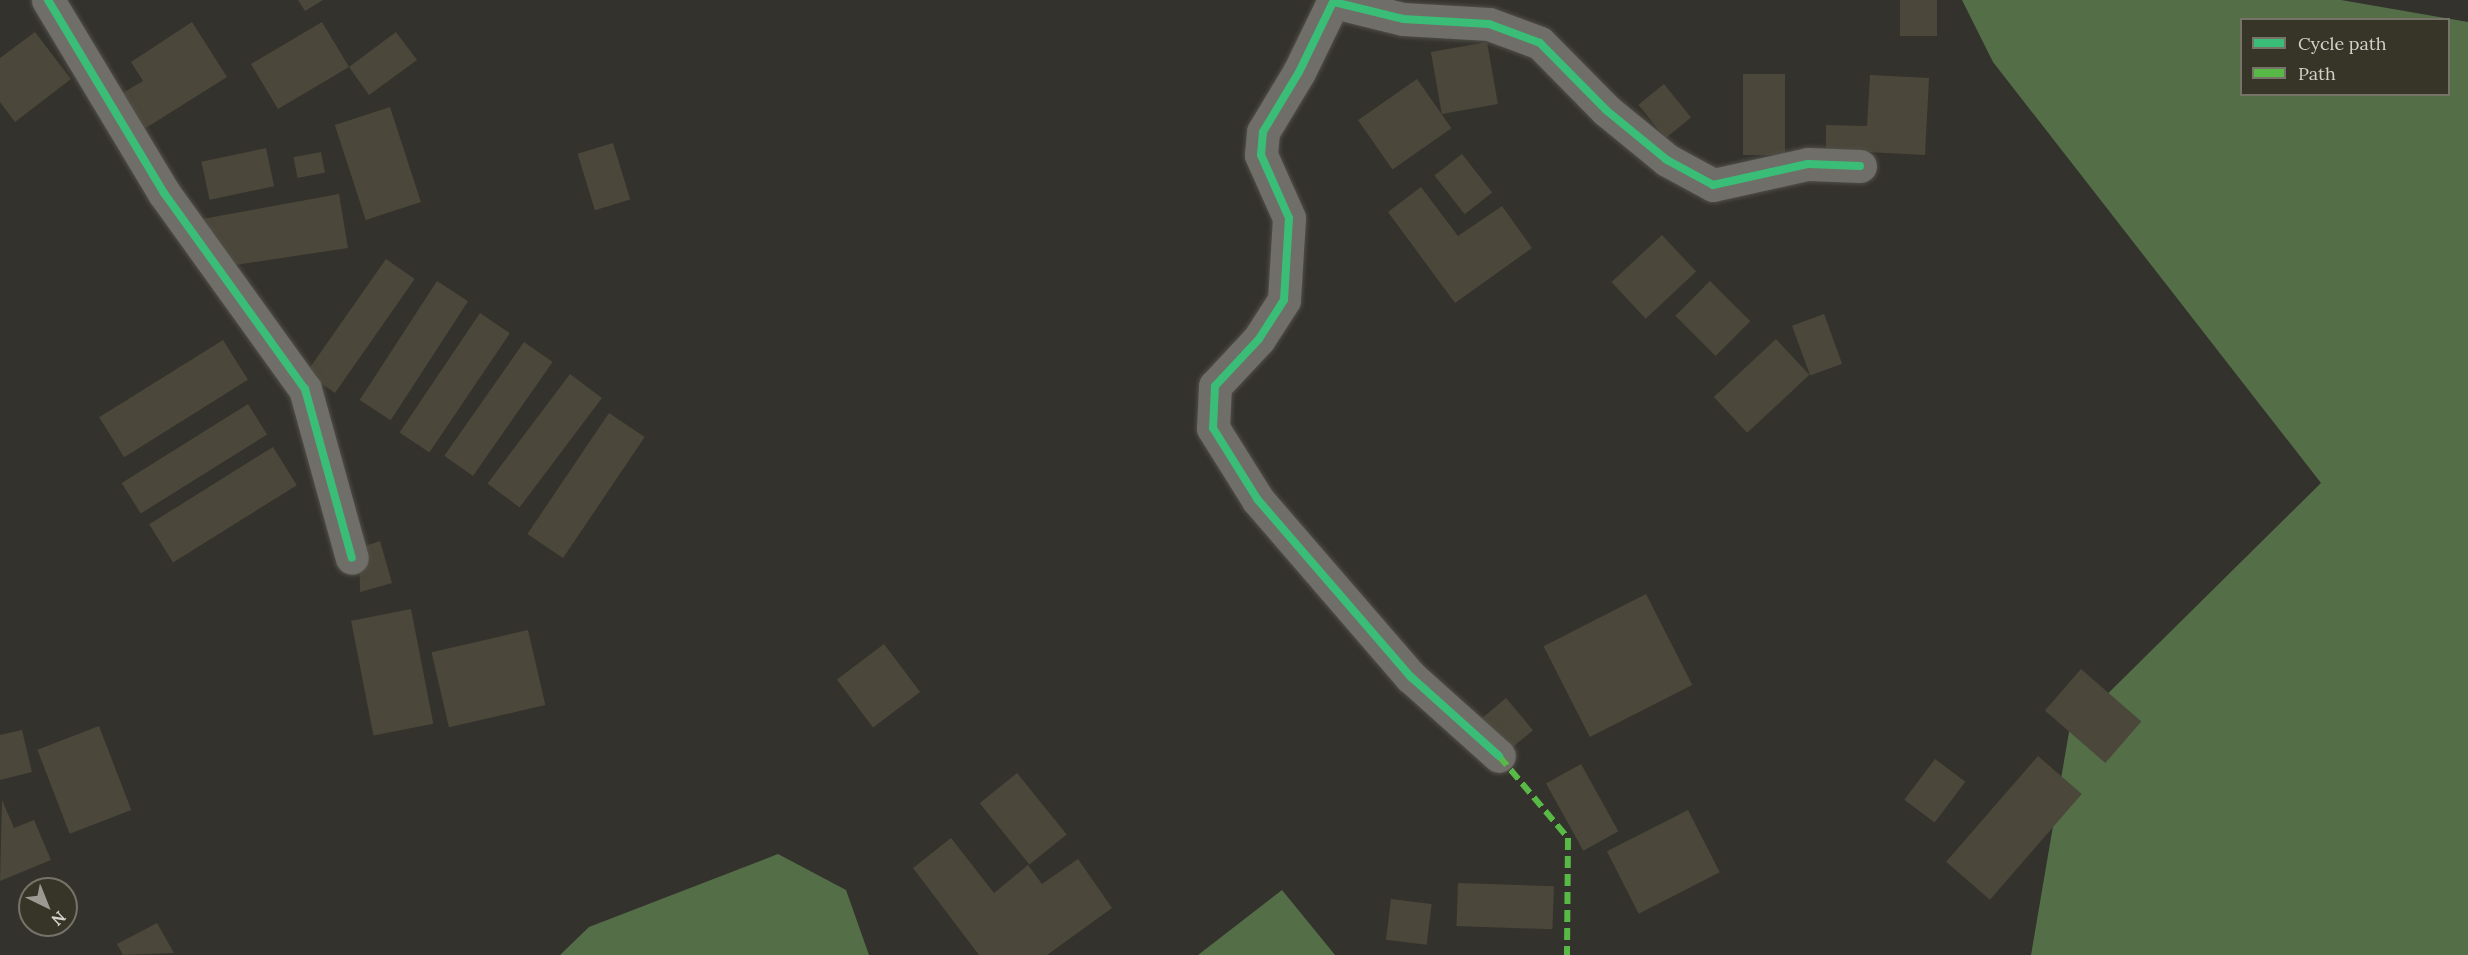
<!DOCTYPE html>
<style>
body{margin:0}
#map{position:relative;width:2468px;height:955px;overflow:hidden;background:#34322c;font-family:Lora,serif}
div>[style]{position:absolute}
.forest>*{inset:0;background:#546e48}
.building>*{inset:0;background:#4b473a;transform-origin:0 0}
.roads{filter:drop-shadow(0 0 2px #504e48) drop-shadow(0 0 2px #504e48)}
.minor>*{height:33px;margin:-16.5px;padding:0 16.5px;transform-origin:16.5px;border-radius:16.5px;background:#6f6e68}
.quiet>*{height:6px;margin-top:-3px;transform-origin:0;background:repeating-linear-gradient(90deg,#58b947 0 12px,transparent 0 18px)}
.cycleway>*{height:8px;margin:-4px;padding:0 4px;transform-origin:4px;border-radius:4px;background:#3abd76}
span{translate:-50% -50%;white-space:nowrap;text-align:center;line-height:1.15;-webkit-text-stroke:5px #373428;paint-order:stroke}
.legend{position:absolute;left:2240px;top:18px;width:210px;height:78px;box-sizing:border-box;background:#373428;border:2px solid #767369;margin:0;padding:8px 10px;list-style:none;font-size:18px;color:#d4d1ca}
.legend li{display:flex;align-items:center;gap:12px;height:30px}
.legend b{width:30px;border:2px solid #767369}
.north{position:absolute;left:18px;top:877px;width:60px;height:60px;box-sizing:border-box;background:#373428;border:2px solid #767369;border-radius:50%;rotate:137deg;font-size:16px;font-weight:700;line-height:24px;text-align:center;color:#d4d1ca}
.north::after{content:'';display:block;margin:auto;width:21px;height:27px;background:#9c9993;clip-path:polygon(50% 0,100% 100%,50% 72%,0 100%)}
</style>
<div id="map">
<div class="forest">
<i style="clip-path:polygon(evenodd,1962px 0,2341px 0,2468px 22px,2468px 955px,2031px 955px,2069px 732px,2321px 483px,1993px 62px,1962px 0,2242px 20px,2448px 20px,2448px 94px,2242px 94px,2242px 20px)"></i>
<i style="clip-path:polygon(778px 854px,846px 890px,869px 955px,560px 955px,589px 927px)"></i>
<i style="clip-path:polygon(1282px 890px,1335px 955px,1198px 955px)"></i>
</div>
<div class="building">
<i style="clip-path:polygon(298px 0,323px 0,305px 11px)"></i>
<i style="left:1900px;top:0;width:37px;height:36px"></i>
<i style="clip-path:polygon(192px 22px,227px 77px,141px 131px,119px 95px,143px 81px,131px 62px)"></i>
<i style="clip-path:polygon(322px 22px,349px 67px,396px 32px,417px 60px,369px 95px,349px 67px,278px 109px,251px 64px)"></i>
<i style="clip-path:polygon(35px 32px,71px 79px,15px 122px,0 102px,0 58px)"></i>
<i style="left:1487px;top:42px;width:63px;height:57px;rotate:80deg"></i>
<i style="left:1785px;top:74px;width:81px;height:42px;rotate:90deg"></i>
<i style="clip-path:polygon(1870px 75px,1929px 78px,1925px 155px,1826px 150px,1826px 125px,1867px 126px)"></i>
<i style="left:1417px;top:79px;width:60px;height:72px;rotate:55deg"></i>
<i style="left:1664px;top:84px;width:43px;height:33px;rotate:51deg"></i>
<i style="left:390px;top:107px;width:100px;height:58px;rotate:72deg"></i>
<i style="left:613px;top:143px;width:59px;height:37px;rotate:73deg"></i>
<i style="left:266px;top:148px;width:39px;height:66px;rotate:78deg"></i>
<i style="left:321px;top:152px;width:21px;height:28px;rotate:79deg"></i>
<i style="left:1462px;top:154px;width:49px;height:35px;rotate:52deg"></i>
<i style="clip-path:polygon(1421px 187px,1458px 236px,1502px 206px,1532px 248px,1455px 303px,1388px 212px)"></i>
<i style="clip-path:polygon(339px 194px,348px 248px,235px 265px,202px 219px)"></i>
<i style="left:1662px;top:235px;width:50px;height:69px;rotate:47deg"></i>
<i style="left:386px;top:259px;width:35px;height:139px;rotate:35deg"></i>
<i style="left:437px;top:281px;width:37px;height:142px;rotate:33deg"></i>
<i style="left:1710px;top:281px;width:57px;height:49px;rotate:45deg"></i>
<i style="left:480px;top:313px;width:36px;height:144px;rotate:34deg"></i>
<i style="left:1824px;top:314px;width:53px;height:34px;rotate:70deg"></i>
<i style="left:1776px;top:339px;width:49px;height:85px;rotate:47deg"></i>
<i style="left:223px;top:340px;width:47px;height:146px;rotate:58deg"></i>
<i style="left:524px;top:342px;width:35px;height:139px;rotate:35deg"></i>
<i style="left:570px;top:374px;width:40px;height:137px;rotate:37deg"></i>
<i style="left:248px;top:404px;width:36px;height:149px;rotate:58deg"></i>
<i style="left:609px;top:413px;width:43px;height:146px;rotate:34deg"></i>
<i style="left:273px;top:447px;width:45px;height:146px;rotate:58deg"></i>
<i style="clip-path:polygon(380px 541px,392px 583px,360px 592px,359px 548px)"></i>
<i style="left:1646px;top:594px;width:102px;height:115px;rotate:63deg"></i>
<i style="left:411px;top:609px;width:117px;height:61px;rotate:79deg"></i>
<i style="left:528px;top:630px;width:77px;height:99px;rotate:77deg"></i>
<i style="left:884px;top:644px;width:60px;height:59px;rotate:53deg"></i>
<i style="left:2081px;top:669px;width:80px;height:55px;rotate:41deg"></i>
<i style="left:1506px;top:698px;width:42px;height:36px;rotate:50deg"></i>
<i style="left:99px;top:726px;width:90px;height:66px;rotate:69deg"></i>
<i style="clip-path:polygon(22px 730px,32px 772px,0 780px,0 735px)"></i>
<i style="left:2038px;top:756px;width:58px;height:140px;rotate:41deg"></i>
<i style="left:1935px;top:759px;width:38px;height:51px;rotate:37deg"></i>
<i style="left:1581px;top:764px;width:77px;height:40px;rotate:61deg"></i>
<i style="left:1017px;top:773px;width:79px;height:48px;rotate:51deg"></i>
<i style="clip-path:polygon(2px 800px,14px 828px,34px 820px,51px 860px,0 881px)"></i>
<i style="left:1688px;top:810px;width:70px;height:91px;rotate:63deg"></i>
<i style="clip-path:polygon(951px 838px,994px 893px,1028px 865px,1042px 884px,1078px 859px,1112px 908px,1047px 955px,979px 955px,913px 868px)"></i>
<i style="left:1458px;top:883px;width:96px;height:43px;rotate:2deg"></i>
<i style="left:1391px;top:899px;width:41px;height:41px;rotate:7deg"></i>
<i style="clip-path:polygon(157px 923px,174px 953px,123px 955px,117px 944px)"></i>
</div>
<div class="roads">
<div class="minor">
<i style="left:48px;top:0;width:225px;rotate:59deg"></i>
<i style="left:164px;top:193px;width:241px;rotate:54.3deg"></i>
<i style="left:305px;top:389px;width:175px;rotate:74.5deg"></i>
<i style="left:1334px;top:0;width:80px;rotate:115.9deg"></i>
<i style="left:1299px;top:72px;width:70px;rotate:121deg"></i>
<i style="left:1263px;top:132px;width:23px;rotate:95deg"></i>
<i style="left:1261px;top:155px;width:69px;rotate:66deg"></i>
<i style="left:1289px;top:218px;width:82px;rotate:93.5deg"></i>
<i style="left:1284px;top:300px;width:46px;rotate:122.7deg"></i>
<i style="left:1259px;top:339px;width:64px;rotate:133.1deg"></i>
<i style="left:1215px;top:386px;width:42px;rotate:92.7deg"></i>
<i style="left:1213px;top:428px;width:85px;rotate:58deg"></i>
<i style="left:1258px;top:500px;width:234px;rotate:49.2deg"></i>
<i style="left:1411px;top:677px;width:118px;rotate:41.9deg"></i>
<i style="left:1334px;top:2px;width:71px;rotate:13.8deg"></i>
<i style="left:1403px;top:19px;width:86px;rotate:3.3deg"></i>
<i style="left:1489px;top:24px;width:54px;rotate:20.4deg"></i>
<i style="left:1540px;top:43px;width:94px;rotate:45.4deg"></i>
<i style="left:1606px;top:110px;width:79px;rotate:39.3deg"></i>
<i style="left:1667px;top:160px;width:52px;rotate:28.5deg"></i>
<i style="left:1713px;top:185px;width:97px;rotate:-12.5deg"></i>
<i style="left:1808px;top:164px;width:52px;rotate:2.2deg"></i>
</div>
</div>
<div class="quiet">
<i style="left:1499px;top:756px;width:107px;rotate:49.9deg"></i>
<i style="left:1568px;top:838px;width:117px;rotate:90.5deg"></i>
</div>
<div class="cycleway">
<i style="left:48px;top:0;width:225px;rotate:59deg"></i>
<i style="left:164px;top:193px;width:241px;rotate:54.3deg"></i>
<i style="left:305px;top:389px;width:175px;rotate:74.5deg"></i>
<i style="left:1334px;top:0;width:80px;rotate:115.9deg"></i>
<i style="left:1299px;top:72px;width:70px;rotate:121deg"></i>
<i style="left:1263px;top:132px;width:23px;rotate:95deg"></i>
<i style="left:1261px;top:155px;width:69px;rotate:66deg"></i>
<i style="left:1289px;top:218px;width:82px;rotate:93.5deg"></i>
<i style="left:1284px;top:300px;width:46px;rotate:122.7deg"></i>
<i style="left:1259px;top:339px;width:64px;rotate:133.1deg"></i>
<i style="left:1215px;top:386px;width:42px;rotate:92.7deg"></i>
<i style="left:1213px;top:428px;width:85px;rotate:58deg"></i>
<i style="left:1258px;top:500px;width:234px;rotate:49.2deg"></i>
<i style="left:1411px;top:677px;width:118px;rotate:41.9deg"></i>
<i style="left:1334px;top:2px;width:71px;rotate:13.8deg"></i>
<i style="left:1403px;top:19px;width:86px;rotate:3.3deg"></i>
<i style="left:1489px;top:24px;width:54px;rotate:20.4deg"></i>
<i style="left:1540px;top:43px;width:94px;rotate:45.4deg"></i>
<i style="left:1606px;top:110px;width:79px;rotate:39.3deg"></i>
<i style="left:1667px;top:160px;width:52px;rotate:28.5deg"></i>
<i style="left:1713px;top:185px;width:97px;rotate:-12.5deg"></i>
<i style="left:1808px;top:164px;width:52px;rotate:2.2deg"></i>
</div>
<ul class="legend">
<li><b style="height:8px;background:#3abd76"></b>Cycle path</li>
<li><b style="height:8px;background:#58b947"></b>Path</li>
</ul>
<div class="north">N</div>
</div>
